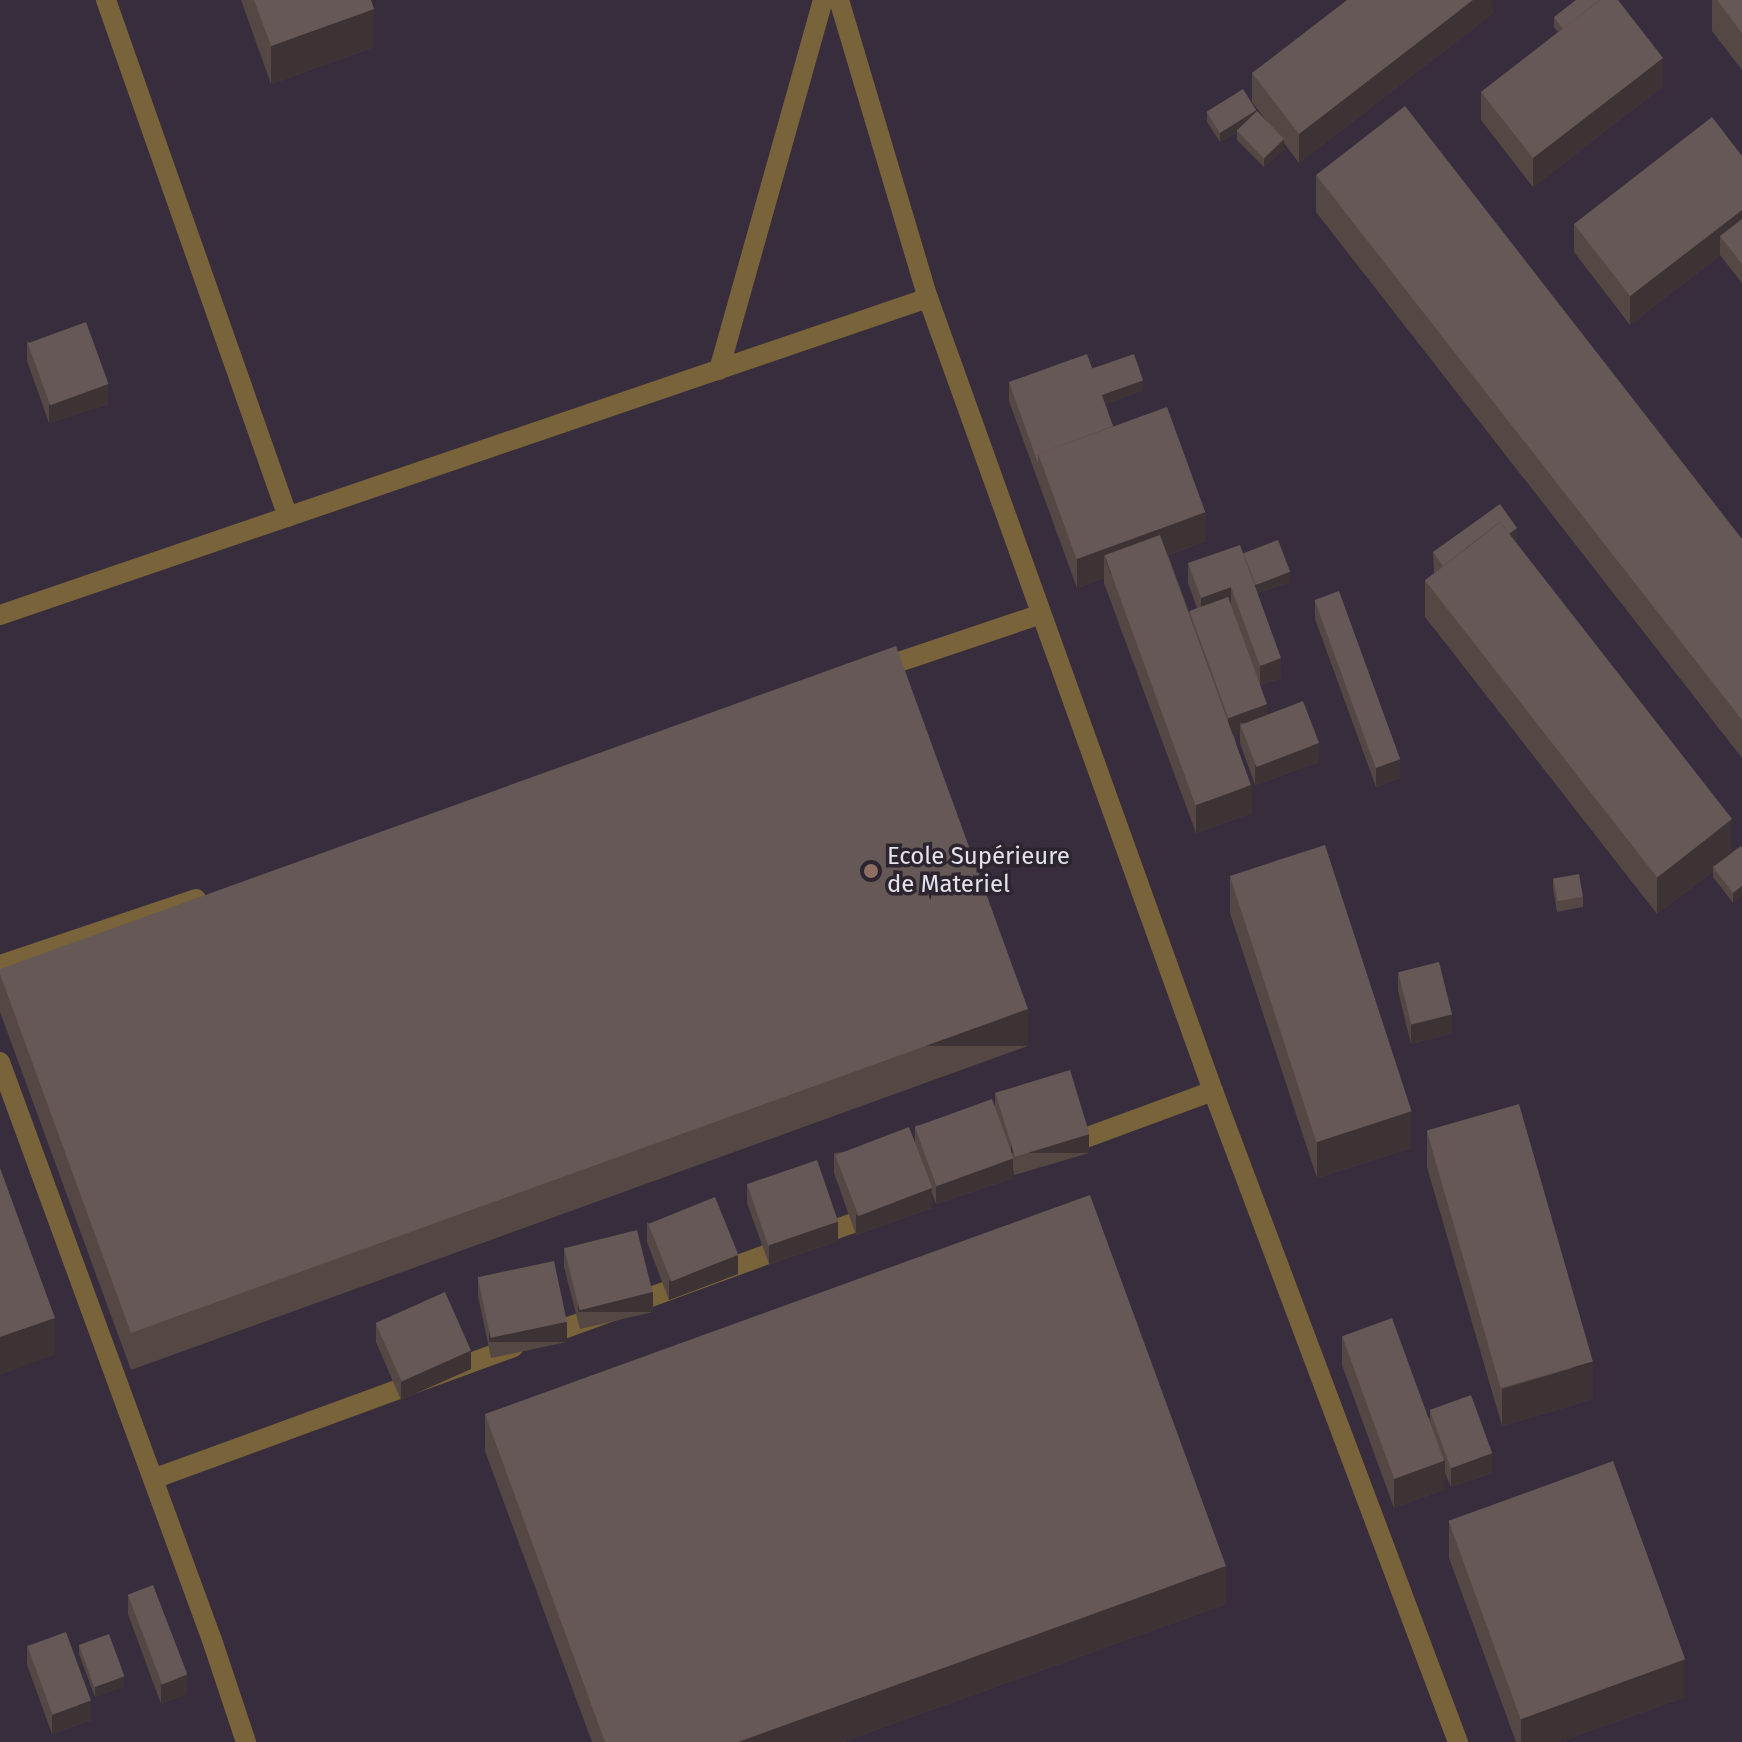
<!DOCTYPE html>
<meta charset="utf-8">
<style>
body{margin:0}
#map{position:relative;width:1742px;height:1742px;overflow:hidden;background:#2c252f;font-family:"Fira Sans",sans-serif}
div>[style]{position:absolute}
.built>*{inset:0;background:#372d3c;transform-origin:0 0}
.service>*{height:20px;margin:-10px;padding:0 10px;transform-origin:10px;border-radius:10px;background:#78633a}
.minor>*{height:20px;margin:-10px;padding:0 10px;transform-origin:10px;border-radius:10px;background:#78633a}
.wall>*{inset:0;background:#554844}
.shaded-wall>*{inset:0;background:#3e3334;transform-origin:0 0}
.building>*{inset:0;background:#655856;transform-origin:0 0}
.dots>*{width:22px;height:22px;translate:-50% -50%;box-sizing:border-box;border:4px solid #2c252f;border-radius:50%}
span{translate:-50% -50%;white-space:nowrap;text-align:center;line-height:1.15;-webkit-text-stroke:7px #2c252f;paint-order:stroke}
.poi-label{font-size:24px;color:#e6e2e9}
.left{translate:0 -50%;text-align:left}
</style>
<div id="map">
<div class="built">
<i style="left:0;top:0;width:1742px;height:1742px"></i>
</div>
<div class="service">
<i style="left:839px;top:0;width:311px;rotate:73.4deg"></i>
<i style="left:928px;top:298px;width:843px;rotate:70.23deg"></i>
<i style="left:1213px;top:1091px;width:696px;rotate:69.38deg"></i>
<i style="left:719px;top:370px;width:384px;rotate:-74.3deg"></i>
<i style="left:0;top:615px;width:981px;rotate:-18.86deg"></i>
<i style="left:878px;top:669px;width:172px;rotate:-18.6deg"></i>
<i style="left:0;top:965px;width:207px;rotate:-18.6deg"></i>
<i style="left:0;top:1062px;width:616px;rotate:69.86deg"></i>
<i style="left:212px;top:1640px;width:108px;rotate:71.6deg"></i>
<i style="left:1066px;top:1145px;width:157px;rotate:-20.2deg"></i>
<i style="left:544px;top:1336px;width:352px;rotate:-20.1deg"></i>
<i style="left:153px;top:1479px;width:384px;rotate:-20.1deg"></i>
</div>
<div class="minor">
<i style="left:106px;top:0;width:548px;rotate:70.61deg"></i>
</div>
<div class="wall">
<i style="clip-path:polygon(241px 0,371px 0,374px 47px,271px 84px)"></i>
<i style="clip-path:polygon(1493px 0,1493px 13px,1299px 163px,1284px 143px,1284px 149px,1264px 167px,1237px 140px,1237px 132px,1220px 142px,1207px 122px,1207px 112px,1256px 112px,1269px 124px,1252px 102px,1252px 73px)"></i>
<i style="clip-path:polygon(1712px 0,1742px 0,1742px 70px,1712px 31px)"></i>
<i style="clip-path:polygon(1554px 17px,1663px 86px,1533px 187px,1481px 120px,1481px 92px,1558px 32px,1554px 27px)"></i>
<i style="clip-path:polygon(1742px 156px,1742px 283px,1720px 255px,1630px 325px,1574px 252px,1574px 224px)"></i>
<i style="clip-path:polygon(1316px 175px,1742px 539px,1742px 758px,1316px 212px)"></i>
<i style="clip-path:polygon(27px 341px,108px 404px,49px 423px,27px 361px)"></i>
<i style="clip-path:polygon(1092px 369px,1143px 390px,1105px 404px,1113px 426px,1206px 541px,1168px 555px,1189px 612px,1197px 608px,1188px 583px,1188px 563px,1243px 553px,1290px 582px,1257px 593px,1281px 678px,1260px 685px,1267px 714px,1319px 762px,1255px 785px,1240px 743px,1240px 733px,1234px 735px,1252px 813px,1196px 833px,1104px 583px,1104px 578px,1077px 588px,1009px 401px,1009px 382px)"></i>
<i style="clip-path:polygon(1517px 544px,1731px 853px,1741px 846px,1733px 903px,1713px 877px,1713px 871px,1657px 914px,1425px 617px,1425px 580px,1434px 573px,1433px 552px)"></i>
<i style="clip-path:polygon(1315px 600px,1400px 778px,1376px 787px,1315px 619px)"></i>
<i style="clip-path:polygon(1230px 876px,1411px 1148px,1317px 1178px,1230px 913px)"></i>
<i style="clip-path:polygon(1553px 878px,1583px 897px,1583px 907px,1557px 912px,1553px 888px)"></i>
<i style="clip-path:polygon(1398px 972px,1452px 1033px,1411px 1044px,1398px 991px)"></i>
<i style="clip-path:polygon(0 974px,1028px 1046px,131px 1370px,0 1012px)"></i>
<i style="clip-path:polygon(995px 1092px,1089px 1153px,1014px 1175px,1013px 1169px,1013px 1178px,936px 1204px,932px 1193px,932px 1208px,856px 1235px,834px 1173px,834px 1153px,915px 1143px,915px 1126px,995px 1108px)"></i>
<i style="clip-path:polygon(1427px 1130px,1593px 1399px,1502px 1426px,1427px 1167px)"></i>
<i style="clip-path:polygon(747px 1184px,838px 1241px,769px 1264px,747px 1203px)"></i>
<i style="clip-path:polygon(647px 1222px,738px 1274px,669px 1300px,647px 1242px)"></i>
<i style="clip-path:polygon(564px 1247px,653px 1312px,580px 1329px,564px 1267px)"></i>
<i style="clip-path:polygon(478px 1277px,567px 1342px,491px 1358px,478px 1296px)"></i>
<i style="clip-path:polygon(376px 1323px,471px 1369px,401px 1400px,376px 1342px)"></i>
<i style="clip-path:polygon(1342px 1336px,1430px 1419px,1430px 1410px,1492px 1473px,1451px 1487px,1445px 1473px,1445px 1489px,1394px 1508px,1342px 1365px)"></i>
<i style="clip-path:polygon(485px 1414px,1226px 1604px,842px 1742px,592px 1742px,485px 1451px)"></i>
<i style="clip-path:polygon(1449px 1521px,1685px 1697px,1559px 1742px,1516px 1742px,1449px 1558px)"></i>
<i style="clip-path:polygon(128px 1594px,187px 1694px,161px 1704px,128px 1614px)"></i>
<i style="clip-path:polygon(79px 1645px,124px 1686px,95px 1697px,79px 1654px)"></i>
<i style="clip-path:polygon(27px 1646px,91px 1720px,52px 1734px,27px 1665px)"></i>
</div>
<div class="shaded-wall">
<i style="clip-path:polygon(1473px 0,1493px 0,1493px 13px,1299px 163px,1299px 134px)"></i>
<i style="clip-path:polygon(374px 9px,374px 47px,271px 84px,271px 46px)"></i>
<i style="clip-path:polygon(1663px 58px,1663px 86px,1533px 187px,1533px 158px)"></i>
<i style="clip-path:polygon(1256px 110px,1256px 120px,1237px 130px,1237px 132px,1220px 142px,1220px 133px)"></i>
<i style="clip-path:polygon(1284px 139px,1284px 149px,1264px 167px,1264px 157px)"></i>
<i style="clip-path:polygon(1742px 210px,1742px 239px,1720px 236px,1720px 255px,1630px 325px,1630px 296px)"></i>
<i style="clip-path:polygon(1143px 380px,1143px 390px,1100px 406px,1100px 396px)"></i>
<i style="clip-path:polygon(108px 384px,108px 404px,49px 423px,49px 404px)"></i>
<i style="clip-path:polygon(1206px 512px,1206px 541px,1111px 575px,1104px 555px,1104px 578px,1077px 588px,1077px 559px)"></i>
<i style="clip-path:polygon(1517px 528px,1517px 547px,1450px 575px)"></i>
<i style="clip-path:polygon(1290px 572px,1290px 582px,1251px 595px,1251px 586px)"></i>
<i style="clip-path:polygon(1231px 587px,1231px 606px,1201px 617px,1201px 598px)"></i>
<i style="clip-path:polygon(1281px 658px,1281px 678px,1260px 685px,1260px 666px)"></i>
<i style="clip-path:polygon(1267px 704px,1267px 724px,1240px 723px,1240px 733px,1228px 738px,1228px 718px)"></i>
<i style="clip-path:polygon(1319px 743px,1319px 762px,1255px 785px,1255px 765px)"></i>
<i style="clip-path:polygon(1400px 759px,1400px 778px,1376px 787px,1376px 768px)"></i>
<i style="clip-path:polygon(1252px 785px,1252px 813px,1196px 833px,1196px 805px)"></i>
<i style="clip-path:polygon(1731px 820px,1731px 857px,1713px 867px,1713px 871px,1657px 914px,1657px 877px)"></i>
<i style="clip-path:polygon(1742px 886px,1742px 896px,1733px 903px,1733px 893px)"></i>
<i style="left:1028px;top:1009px;width:37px;height:954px;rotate:90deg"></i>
<i style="clip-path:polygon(1452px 1014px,1452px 1033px,1411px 1044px,1411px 1024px)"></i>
<i style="clip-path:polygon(1411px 1111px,1411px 1148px,1317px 1178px,1317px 1141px)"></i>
<i style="left:1089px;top:1134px;width:19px;height:78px;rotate:90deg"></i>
<i style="clip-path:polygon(1013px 1158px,1013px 1178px,936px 1204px,936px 1185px)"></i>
<i style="clip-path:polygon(932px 1188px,932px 1208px,856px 1235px,856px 1215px)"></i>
<i style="clip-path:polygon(838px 1221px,838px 1241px,769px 1264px,769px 1245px)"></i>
<i style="clip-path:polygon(738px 1255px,738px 1274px,669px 1300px,669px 1281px)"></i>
<i style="left:653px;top:1292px;width:20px;height:75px;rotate:90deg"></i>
<i style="clip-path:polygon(55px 1318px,55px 1355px,0 1375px,0 1337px)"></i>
<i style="left:567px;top:1322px;width:20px;height:78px;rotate:90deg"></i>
<i style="clip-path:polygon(471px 1350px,471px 1369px,401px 1400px,401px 1381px)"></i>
<i style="clip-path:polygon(1593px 1362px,1593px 1399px,1502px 1426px,1502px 1389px)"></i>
<i style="clip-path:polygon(1492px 1453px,1492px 1473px,1451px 1487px,1451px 1468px)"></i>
<i style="clip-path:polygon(1445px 1460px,1445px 1489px,1394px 1508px,1394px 1479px)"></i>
<i style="clip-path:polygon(1226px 1566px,1226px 1604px,842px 1742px,738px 1742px)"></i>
<i style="clip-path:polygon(1685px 1659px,1685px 1697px,1559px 1742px,1521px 1742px,1521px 1719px)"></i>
<i style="clip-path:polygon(187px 1675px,187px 1694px,161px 1704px,161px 1685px)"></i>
<i style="clip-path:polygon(124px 1676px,124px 1686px,95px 1697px,95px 1687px)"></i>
<i style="clip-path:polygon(91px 1701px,91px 1720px,52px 1734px,52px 1715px)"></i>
</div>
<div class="building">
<i style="clip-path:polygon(254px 0,371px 0,374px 9px,271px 46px)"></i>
<i style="clip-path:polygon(1347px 0,1473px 0,1299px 134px,1252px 73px)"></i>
<i style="clip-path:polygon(1576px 0,1600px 0,1563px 29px,1554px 17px)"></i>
<i style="clip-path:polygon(1600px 0,1618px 0,1663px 58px,1533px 158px,1481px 92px)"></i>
<i style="clip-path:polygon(1717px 0,1742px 0,1742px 33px)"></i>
<i style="left:1243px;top:89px;width:25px;height:43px;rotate:58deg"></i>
<i style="clip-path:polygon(1405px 106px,1742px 539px,1742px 720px,1316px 175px)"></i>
<i style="left:1257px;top:111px;width:39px;height:28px;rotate:46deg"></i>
<i style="clip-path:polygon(1712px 117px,1742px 156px,1742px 210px,1630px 296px,1574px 224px)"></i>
<i style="clip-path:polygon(1742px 219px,1742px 264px,1720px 236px)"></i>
<i style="left:86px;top:322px;width:66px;height:62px;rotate:70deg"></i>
<i style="clip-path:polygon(1087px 354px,1113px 426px,1038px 454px,1038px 463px,1009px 382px)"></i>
<i style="left:1134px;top:354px;width:28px;height:45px;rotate:71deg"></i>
<i style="left:1167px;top:407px;width:112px;height:137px;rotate:70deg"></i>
<i style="clip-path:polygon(1500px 504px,1517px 528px,1509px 534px,1500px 522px,1443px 566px,1433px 552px)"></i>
<i style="left:1500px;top:522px;width:377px;height:95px;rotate:52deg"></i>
<i style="left:1160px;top:535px;width:266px;height:59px;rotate:70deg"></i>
<i style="left:1278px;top:540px;width:34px;height:37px;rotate:69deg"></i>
<i style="clip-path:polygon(1240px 545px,1281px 658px,1260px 666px,1231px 587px,1201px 598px,1188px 563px)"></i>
<i style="left:1339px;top:591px;width:179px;height:26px;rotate:70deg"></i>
<i style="left:1228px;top:597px;width:114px;height:41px;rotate:70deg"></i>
<i style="clip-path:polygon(896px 646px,1028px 1009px,131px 1333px,0 974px,0 969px)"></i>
<i style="left:1303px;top:701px;width:45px;height:67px;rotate:69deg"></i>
<i style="left:1325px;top:845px;width:280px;height:100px;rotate:72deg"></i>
<i style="clip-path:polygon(1741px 846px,1742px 848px,1742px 886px,1733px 893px,1713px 867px)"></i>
<i style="left:1579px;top:874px;width:23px;height:26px;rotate:80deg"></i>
<i style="left:1439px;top:962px;width:54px;height:42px;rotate:76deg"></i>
<i style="left:1070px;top:1070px;width:67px;height:78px;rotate:73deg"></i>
<i style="left:992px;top:1099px;width:63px;height:82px;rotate:70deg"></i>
<i style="left:1519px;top:1104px;width:268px;height:96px;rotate:74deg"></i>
<i style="left:909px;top:1127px;width:65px;height:79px;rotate:69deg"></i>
<i style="left:817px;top:1160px;width:65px;height:74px;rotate:71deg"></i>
<i style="clip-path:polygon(0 1168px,55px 1318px,0 1337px)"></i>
<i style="clip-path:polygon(1090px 1195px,1226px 1566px,738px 1742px,605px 1742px,485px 1414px)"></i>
<i style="left:715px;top:1197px;width:62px;height:72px;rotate:68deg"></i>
<i style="left:637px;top:1230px;width:64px;height:75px;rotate:76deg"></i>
<i style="left:554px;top:1261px;width:62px;height:78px;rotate:78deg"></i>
<i style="left:445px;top:1292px;width:64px;height:76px;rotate:66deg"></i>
<i style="left:1392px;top:1318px;width:152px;height:53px;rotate:70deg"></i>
<i style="left:1471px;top:1395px;width:62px;height:44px;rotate:70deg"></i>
<i style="left:1613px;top:1461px;width:211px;height:175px;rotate:70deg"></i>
<i style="left:153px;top:1585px;width:96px;height:27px;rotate:69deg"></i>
<i style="left:66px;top:1632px;width:73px;height:41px;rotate:70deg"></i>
<i style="left:109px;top:1634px;width:45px;height:32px;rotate:70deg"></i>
</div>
<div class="dots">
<i style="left:871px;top:871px;background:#8d6e63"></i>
</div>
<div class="poi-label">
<span class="left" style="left:887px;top:871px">Ecole Supérieure<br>de Materiel</span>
</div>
</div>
